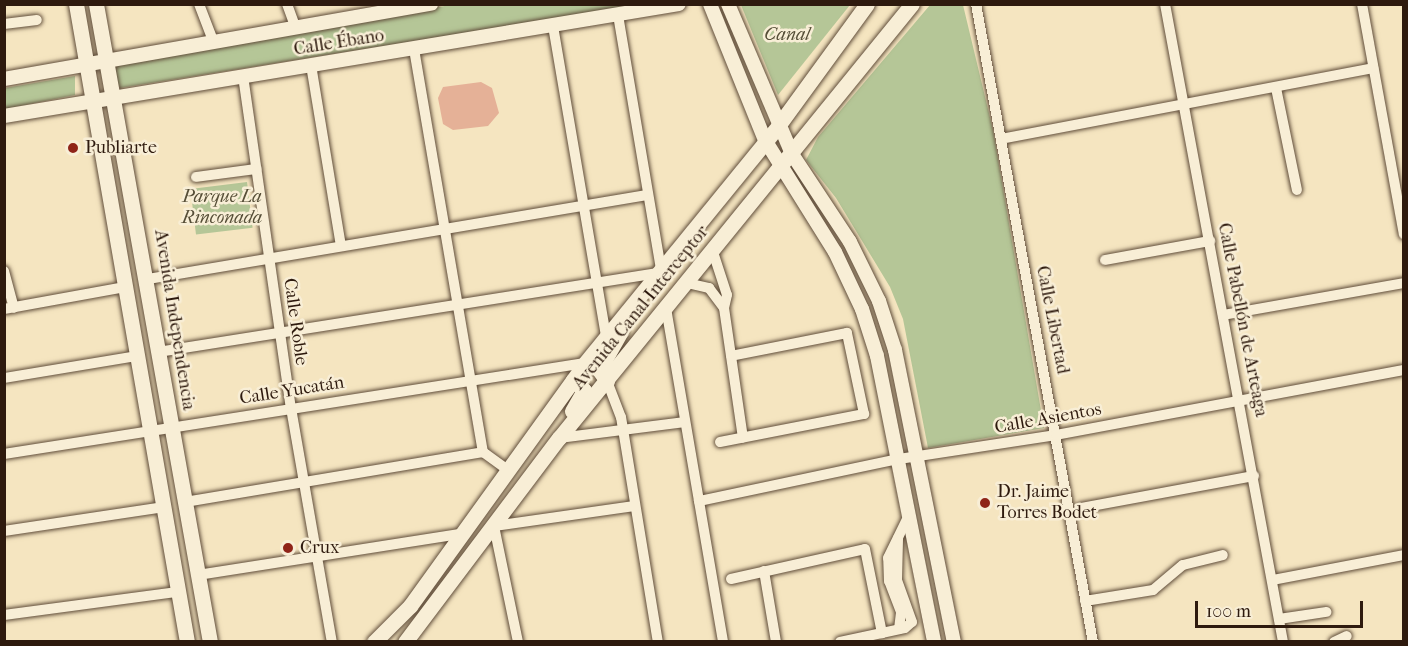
<!DOCTYPE html>
<meta charset="utf-8">
<style>
body{margin:0}
#map{position:relative;width:1408px;height:646px;overflow:hidden;background:#f5e5c0;font-family:"IM FELL French Canon",serif}
div>[style]{position:absolute}
.green>*{inset:0;background:#b5c697;transform-origin:0 0}
.building>*{inset:0;background:#e5b197}
.roads{filter:drop-shadow(0 0 2px #604d3a) drop-shadow(0 0 2px #604d3a)}
.minor>*{height:10px;margin:-5px;padding:0 5px;transform-origin:5px;border-radius:5px;background:#f8eed6}
.tertiary>*{height:14px;margin:-7px;padding:0 7px;transform-origin:7px;border-radius:7px;background:#f8eed6}
.secondary>*{height:15px;margin:-7.5px;padding:0 7.5px;transform-origin:7.5px;border-radius:7.5px;background:#f8eed6}
.dots>*{width:16px;height:16px;translate:-50% -50%;box-sizing:border-box;border:3px solid #f8eed6;border-radius:50%}
span{translate:-50% -50%;white-space:nowrap;text-align:center;line-height:1.15;-webkit-text-stroke:5px #f8eed6;paint-order:stroke}
.park-label{font-size:18px;color:#564e37;font-style:italic}
.street-label{font-size:18px;color:#2e1a0e}
.poi-label{font-size:18px;color:#2e1a0e}
.left{translate:0 -50%;text-align:left}
.frame{position:absolute;inset:0;border:6px solid #2e1a0e;pointer-events:none}
.scale{position:absolute;left:1195px;top:601px;width:168px;height:27px;box-sizing:border-box;border:3px solid #2e1a0e;border-top:0;padding-left:8px;font-size:18px;line-height:21px;white-space:nowrap;color:#2e1a0e;-webkit-text-stroke:4px #f8eed6;paint-order:stroke}
</style>
<div id="map">
<div class="green">
<i style="clip-path:polygon(450px 5px,639px 5px,120px 88px,110px 66px)"></i>
<i style="clip-path:polygon(741px 5px,850px 5px,778px 95px)"></i>
<i style="clip-path:polygon(930px 5px,963px 5px,993px 130px,1044px 428px,928px 448px,903px 319px,890px 287px,836px 198px,806px 160px,818px 137px)"></i>
<i style="clip-path:polygon(75px 76px,75px 95px,5px 109px,5px 88px)"></i>
<i style="left:247px;top:182px;width:46px;height:57px;rotate:83deg"></i>
</div>
<div class="building">
<i style="clip-path:polygon(481px 82px,492px 88px,499px 113px,488px 126px,453px 130px,443px 124px,438px 98px,443px 87px)"></i>
</div>
<div class="roads">
<div class="minor">
<i style="left:199px;top:4px;width:40px;rotate:69deg"></i>
<i style="left:287px;top:4px;width:23px;rotate:70deg"></i>
<i style="left:976px;top:4px;width:649px;rotate:79.61deg"></i>
<i style="left:1165px;top:4px;width:649px;rotate:79.52deg"></i>
<i style="left:1362px;top:4px;width:234px;rotate:79.7deg"></i>
<i style="left:618px;top:15px;width:259px;rotate:80.4deg"></i>
<i style="left:4px;top:24px;width:33px;rotate:-7deg"></i>
<i style="left:553px;top:26px;width:315px;rotate:80.3deg"></i>
<i style="left:414px;top:49px;width:409px;rotate:80.3deg"></i>
<i style="left:483px;top:452px;width:29px;rotate:36deg"></i>
<i style="left:311px;top:65px;width:183px;rotate:80.6deg"></i>
<i style="left:243px;top:76px;width:335px;rotate:81.8deg"></i>
<i style="left:291px;top:408px;width:238px;rotate:80.1deg"></i>
<i style="left:1276px;top:88px;width:104px;rotate:78.4deg"></i>
<i style="left:1001px;top:139px;width:379px;rotate:-10.8deg"></i>
<i style="left:196px;top:177px;width:61px;rotate:-7.6deg"></i>
<i style="left:713px;top:252px;width:45px;rotate:72deg"></i>
<i style="left:727px;top:295px;width:13px;rotate:103deg"></i>
<i style="left:724px;top:308px;width:131px;rotate:81.7deg"></i>
<i style="left:1105px;top:260px;width:107px;rotate:-10.3deg"></i>
<i style="left:4px;top:271px;width:38px;rotate:75deg"></i>
<i style="left:148px;top:279px;width:506px;rotate:-9.56deg"></i>
<i style="left:687px;top:283px;width:23px;rotate:13deg"></i>
<i style="left:709px;top:288px;width:25px;rotate:53deg"></i>
<i style="left:666px;top:308px;width:339px;rotate:80.3deg"></i>
<i style="left:4px;top:309px;width:123px;rotate:-10.3deg"></i>
<i style="left:1223px;top:315px;width:184px;rotate:-10deg"></i>
<i style="left:158px;top:352px;width:506px;rotate:-8.98deg"></i>
<i style="left:4px;top:378px;width:135px;rotate:-9.4deg"></i>
<i style="left:607px;top:381px;width:39px;rotate:69deg"></i>
<i style="left:621px;top:417px;width:228px;rotate:80.7deg"></i>
<i style="left:559px;top:438px;width:127px;rotate:-7.2deg"></i>
<i style="left:720px;top:442px;width:147px;rotate:-11deg"></i>
<i style="left:864px;top:414px;width:83px;rotate:-101.9deg"></i>
<i style="left:847px;top:333px;width:118px;rotate:168.8deg"></i>
<i style="left:4px;top:454px;width:588px;rotate:-8.9deg"></i>
<i style="left:699px;top:501px;width:204px;rotate:-11.9deg"></i>
<i style="left:899px;top:459px;width:159px;rotate:-8.7deg"></i>
<i style="left:1056px;top:435px;width:354px;rotate:-10.6deg"></i>
<i style="left:185px;top:502px;width:302px;rotate:-9.5deg"></i>
<i style="left:1081px;top:508px;width:176px;rotate:-10.5deg"></i>
<i style="left:4px;top:531px;width:162px;rotate:-8.5deg"></i>
<i style="left:764px;top:571px;width:72px;rotate:80.4deg"></i>
<i style="left:198px;top:575px;width:271px;rotate:-8.9deg"></i>
<i style="left:731px;top:579px;width:137px;rotate:-12.6deg"></i>
<i style="left:865px;top:549px;width:86px;rotate:78.6deg"></i>
<i style="left:1273px;top:580px;width:133px;rotate:-10.8deg"></i>
<i style="left:1085px;top:601px;width:69px;rotate:-9.2deg"></i>
<i style="left:1153px;top:590px;width:39px;rotate:-40deg"></i>
<i style="left:1183px;top:565px;width:41px;rotate:-14deg"></i>
<i style="left:4px;top:615px;width:175px;rotate:-7.6deg"></i>
<i style="left:1279px;top:619px;width:48px;rotate:-8.5deg"></i>
<i style="left:899px;top:629px;width:17px;rotate:-83deg"></i>
<i style="left:901px;top:612px;width:33px;rotate:-111deg"></i>
<i style="left:889px;top:581px;width:23px;rotate:-92deg"></i>
<i style="left:888px;top:558px;width:48px;rotate:-64deg"></i>
<i style="left:518px;top:642px;width:118px;rotate:-101.7deg"></i>
<i style="left:494px;top:526px;width:142px;rotate:-8.1deg"></i>
<i style="left:840px;top:642px;width:66px;rotate:-12.2deg"></i>
<i style="left:905px;top:628px;width:9px;rotate:-41deg"></i>
<i style="left:912px;top:622px;width:45px;rotate:-109.7deg"></i>
<i style="left:897px;top:580px;width:42px;rotate:-88.6deg"></i>
<i style="left:1334px;top:642px;width:14px;rotate:-25deg"></i>
</div>
<div class="tertiary">
<i style="left:710px;top:4px;width:147px;rotate:68deg"></i>
<i style="left:765px;top:140px;width:132px;rotate:58deg"></i>
<i style="left:835px;top:252px;width:63px;rotate:64.7deg"></i>
<i style="left:862px;top:309px;width:49px;rotate:72.3deg"></i>
<i style="left:877px;top:356px;width:292px;rotate:78.7deg"></i>
<i style="left:728px;top:4px;width:163px;rotate:66.9deg"></i>
<i style="left:792px;top:154px;width:105px;rotate:56.6deg"></i>
<i style="left:850px;top:242px;width:66px;rotate:63.8deg"></i>
<i style="left:879px;top:301px;width:52px;rotate:71.9deg"></i>
<i style="left:895px;top:350px;width:298px;rotate:78.6deg"></i>
<i style="left:4px;top:79px;width:434px;rotate:-10deg"></i>
<i style="left:4px;top:116px;width:684px;rotate:-9.42deg"></i>
</div>
<div class="secondary">
<i style="left:76px;top:4px;width:648px;rotate:80.13deg"></i>
<i style="left:96px;top:4px;width:648px;rotate:79.87deg"></i>
<i style="left:607px;top:381px;width:14px;rotate:-126deg"></i>
<i style="left:599px;top:370px;width:43px;rotate:-60.4deg"></i>
<i style="left:572px;top:411px;width:24px;rotate:-60deg"></i>
<i style="left:584px;top:390px;width:15px;rotate:-138deg"></i>
<i style="left:374px;top:642px;width:51px;rotate:-45deg"></i>
<i style="left:410px;top:606px;width:299px;rotate:-54.2deg"></i>
<i style="left:585px;top:363px;width:306px;rotate:-50.8deg"></i>
<i style="left:778px;top:126px;width:151px;rotate:-53.9deg"></i>
<i style="left:405px;top:642px;width:256px;rotate:-53deg"></i>
<i style="left:559px;top:438px;width:559px;rotate:-50.88deg"></i>
</div>
</div>
<div class="dots">
<i style="left:73px;top:148px;background:#8f2418"></i>
<i style="left:985px;top:503px;background:#8f2418"></i>
<i style="left:288px;top:548px;background:#8f2418"></i>
</div>
<div class="park-label">
<span style="left:787px;top:35px">Canal</span>
<span style="left:222px;top:208px">Parque La<br>Rinconada</span>
</div>
<div class="street-label">
<span style="left:339px;top:43px;rotate:-9deg">Calle Ébano</span>
<span style="left:641px;top:308px;rotate:-51deg">Avenida Canal Interceptor</span>
<span style="left:174px;top:320px;rotate:81deg">Avenida Independencia</span>
<span style="left:1052px;top:320px;rotate:79deg">Calle Libertad</span>
<span style="left:1242px;top:320px;rotate:79deg">Calle Pabellón de Arteaga</span>
<span style="left:295px;top:322px;rotate:82deg">Calle Roble</span>
<span style="left:292px;top:391px;rotate:-9deg">Calle Yucatán</span>
<span style="left:1048px;top:419px;rotate:-10deg">Calle Asientos</span>
</div>
<div class="poi-label">
<span class="left" style="left:85px;top:148px">Publiarte</span>
<span class="left" style="left:997px;top:503px">Dr. Jaime<br>Torres Bodet</span>
<span class="left" style="left:300px;top:548px">Crux</span>
</div>
<div class="frame"></div>
<div class="scale">100 m</div>
</div>
